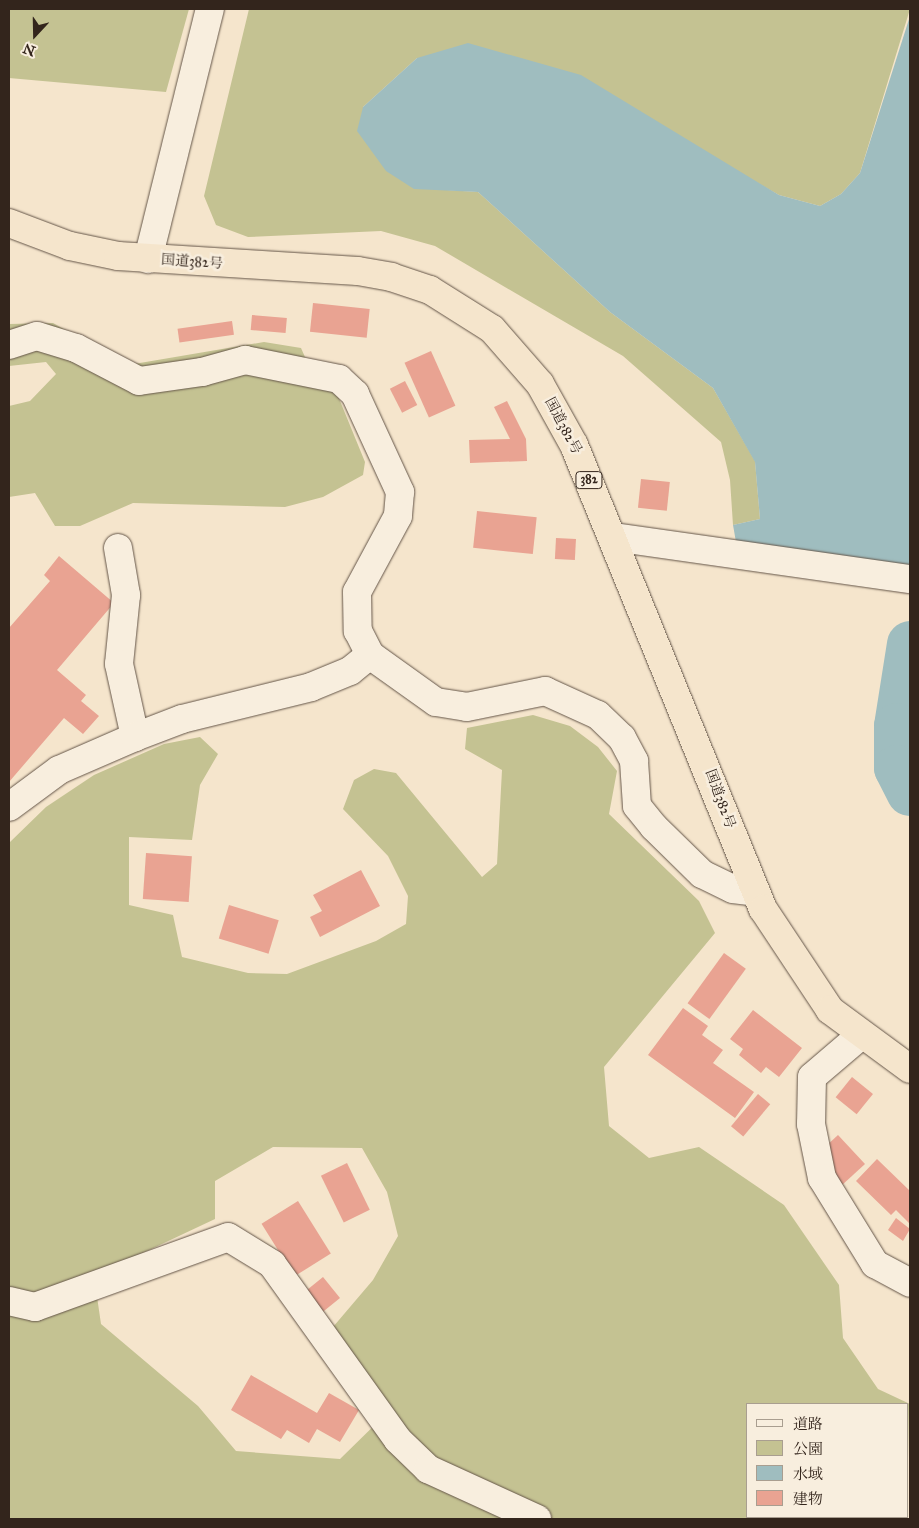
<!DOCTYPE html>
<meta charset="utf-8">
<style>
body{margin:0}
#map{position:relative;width:919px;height:1528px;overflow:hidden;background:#f5e5cc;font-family:"IM FELL Great Primer","Noto Serif JP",serif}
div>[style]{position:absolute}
.green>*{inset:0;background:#c4c292}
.water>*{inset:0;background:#9fbdbf}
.river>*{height:46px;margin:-23px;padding:0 23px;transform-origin:23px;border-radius:23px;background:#9fbdbf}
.building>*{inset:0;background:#e9a392;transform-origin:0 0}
.roads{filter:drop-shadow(0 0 1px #645548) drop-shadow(0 0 1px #645548)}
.minor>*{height:28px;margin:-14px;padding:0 14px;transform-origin:14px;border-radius:14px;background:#f8eede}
.highway>*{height:28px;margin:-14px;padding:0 14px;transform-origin:14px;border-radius:14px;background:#f5e5cc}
span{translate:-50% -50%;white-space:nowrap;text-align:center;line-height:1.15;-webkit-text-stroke:5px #f8eede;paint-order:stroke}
.shield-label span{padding:1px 4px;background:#f8eede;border:1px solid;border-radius:4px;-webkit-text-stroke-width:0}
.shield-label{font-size:12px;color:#33251c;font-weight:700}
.street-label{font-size:14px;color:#33251c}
.frame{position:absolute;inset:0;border:10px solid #33251c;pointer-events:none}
.legend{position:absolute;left:746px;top:1403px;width:162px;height:115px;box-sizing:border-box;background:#f8eede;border:1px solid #a99e90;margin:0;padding:6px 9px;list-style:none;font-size:15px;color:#33251c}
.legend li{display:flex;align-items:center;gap:10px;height:25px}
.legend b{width:25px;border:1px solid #a99e90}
.north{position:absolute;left:10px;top:10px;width:50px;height:50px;-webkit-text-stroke:4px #f8eede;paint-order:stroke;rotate:201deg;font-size:14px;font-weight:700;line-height:20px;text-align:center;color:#33251c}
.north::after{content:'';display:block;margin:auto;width:18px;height:22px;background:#33251c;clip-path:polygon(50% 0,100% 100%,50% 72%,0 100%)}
</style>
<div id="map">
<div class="green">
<i style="clip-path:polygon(9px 9px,189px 9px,166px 92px,9px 78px)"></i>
<i style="clip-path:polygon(249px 9px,910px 9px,860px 173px,841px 194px,820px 206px,779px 195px,710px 156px,417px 58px,363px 107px,447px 190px,478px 192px,610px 312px,713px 388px,755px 461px,760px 519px,733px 525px,730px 480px,721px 442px,623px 356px,435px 246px,381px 231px,248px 237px,216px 225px,204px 196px)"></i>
<i style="clip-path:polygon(53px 323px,128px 365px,264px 342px,301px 348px,316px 382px,338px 396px,365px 462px,363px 475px,323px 497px,285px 507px,133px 503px,80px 526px,55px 526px,35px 493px,9px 497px,9px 406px,30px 401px,56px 374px,46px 362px,9px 366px,9px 324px)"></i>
<i style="clip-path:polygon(evenodd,533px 715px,570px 726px,598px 747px,617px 771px,609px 814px,699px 901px,715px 933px,604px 1067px,609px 1126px,649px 1158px,699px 1147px,784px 1205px,839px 1285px,843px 1338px,878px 1389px,910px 1404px,910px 1514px,908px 1404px,748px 1404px,748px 1517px,779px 1517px,773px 1519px,9px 1519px,9px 843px,46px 807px,94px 775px,164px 744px,200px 737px,218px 754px,200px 785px,192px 840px,129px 837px,129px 905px,173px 915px,182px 957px,248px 973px,287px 974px,376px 941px,406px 924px,408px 896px,388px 856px,343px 809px,354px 780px,374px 769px,396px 773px,482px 877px,497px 864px,502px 770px,465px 749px,467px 728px,533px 715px,273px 1147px,362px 1148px,387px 1192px,398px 1236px,373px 1280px,333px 1327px,390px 1410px,340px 1459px,236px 1451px,198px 1406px,101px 1324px,94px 1276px,215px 1219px,215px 1181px,273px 1147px)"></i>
</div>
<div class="water">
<i style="clip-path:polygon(910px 16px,910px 566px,736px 542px,733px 525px,760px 519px,755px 462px,713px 388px,610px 312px,478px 192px,414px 189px,386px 171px,357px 131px,363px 107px,417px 58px,468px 43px,581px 75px,779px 195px,820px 206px,841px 194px,860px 173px)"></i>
</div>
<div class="river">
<i style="left:910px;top:644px;width:83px;rotate:99deg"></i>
<i style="left:897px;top:726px;width:42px;rotate:90deg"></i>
<i style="left:897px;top:768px;width:28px;rotate:63deg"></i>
</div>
<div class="building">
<i style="left:313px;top:303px;width:57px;height:29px;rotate:6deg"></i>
<i style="left:252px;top:315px;width:35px;height:15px;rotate:5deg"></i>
<i style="left:232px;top:321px;width:14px;height:55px;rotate:82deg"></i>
<i style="left:431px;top:351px;width:60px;height:29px;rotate:66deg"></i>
<i style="left:405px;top:381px;width:27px;height:17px;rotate:63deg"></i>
<i style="clip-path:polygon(507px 401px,526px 439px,527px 461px,470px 463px,469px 440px,510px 439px,494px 407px)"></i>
<i style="left:641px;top:479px;width:29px;height:29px;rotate:6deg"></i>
<i style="left:477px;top:511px;width:60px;height:37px;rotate:6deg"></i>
<i style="left:556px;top:538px;width:20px;height:21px;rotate:3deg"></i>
<i style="clip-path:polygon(59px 556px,114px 603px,57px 670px,86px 695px,81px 701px,99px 716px,83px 734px,64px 718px,9px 782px,9px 628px,50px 581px,44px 575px)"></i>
<i style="left:146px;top:853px;width:46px;height:46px;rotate:4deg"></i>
<i style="clip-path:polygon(361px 870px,380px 906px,320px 937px,310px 917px,322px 911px,313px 895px)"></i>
<i style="left:229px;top:905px;width:52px;height:35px;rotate:17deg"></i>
<i style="left:724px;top:953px;width:27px;height:62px;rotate:36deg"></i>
<i style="clip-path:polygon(683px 1008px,708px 1026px,702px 1035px,723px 1050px,713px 1063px,754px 1092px,735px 1118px,648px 1055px)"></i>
<i style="clip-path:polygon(753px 1010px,802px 1048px,779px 1077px,766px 1067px,761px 1073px,739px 1055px,743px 1049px,730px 1039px)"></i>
<i style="left:852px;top:1077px;width:27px;height:26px;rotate:39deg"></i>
<i style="left:758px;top:1094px;width:16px;height:42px;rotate:40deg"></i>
<i style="clip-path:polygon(838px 1135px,865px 1164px,841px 1186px,825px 1147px)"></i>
<i style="clip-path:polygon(877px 1159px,910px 1191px,910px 1224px,896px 1210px,891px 1215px,856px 1181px)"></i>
<i style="left:347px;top:1163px;width:52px;height:29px;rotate:64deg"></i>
<i style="left:298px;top:1201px;width:62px;height:43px;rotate:58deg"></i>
<i style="clip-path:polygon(896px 1218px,910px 1229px,903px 1241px,888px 1230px)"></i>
<i style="left:323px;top:1277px;width:27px;height:25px;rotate:51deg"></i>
<i style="clip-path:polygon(251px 1375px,317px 1413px,329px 1393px,359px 1410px,340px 1442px,317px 1429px,309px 1443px,287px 1430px,281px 1439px,231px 1410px)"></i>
</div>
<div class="roads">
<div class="minor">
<i style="left:148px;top:259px;width:258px;rotate:-76.1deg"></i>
<i style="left:9px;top:345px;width:29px;rotate:-18deg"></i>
<i style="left:37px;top:336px;width:41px;rotate:17.1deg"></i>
<i style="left:76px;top:348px;width:71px;rotate:27.6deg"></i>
<i style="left:139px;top:381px;width:64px;rotate:-8.1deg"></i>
<i style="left:202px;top:372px;width:45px;rotate:-15.6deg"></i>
<i style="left:245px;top:360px;width:96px;rotate:11.4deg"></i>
<i style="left:339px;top:379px;width:22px;rotate:43deg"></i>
<i style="left:355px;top:394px;width:108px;rotate:65.3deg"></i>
<i style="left:400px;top:492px;width:24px;rotate:95deg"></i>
<i style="left:398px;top:516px;width:86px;rotate:118.3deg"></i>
<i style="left:357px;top:592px;width:39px;rotate:89deg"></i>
<i style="left:358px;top:631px;width:27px;rotate:63deg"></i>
<i style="left:370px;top:655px;width:81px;rotate:35.5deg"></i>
<i style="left:436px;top:702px;width:31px;rotate:9deg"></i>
<i style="left:467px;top:707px;width:80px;rotate:-11.6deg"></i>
<i style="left:545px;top:691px;width:58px;rotate:24.4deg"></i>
<i style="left:598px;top:715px;width:33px;rotate:44deg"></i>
<i style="left:622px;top:738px;width:26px;rotate:62deg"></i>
<i style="left:634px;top:761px;width:45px;rotate:86.2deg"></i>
<i style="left:637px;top:806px;width:27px;rotate:51deg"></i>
<i style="left:654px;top:827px;width:67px;rotate:44.4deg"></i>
<i style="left:702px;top:874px;width:34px;rotate:26deg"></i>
<i style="left:733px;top:889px;width:23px;rotate:7deg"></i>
<i style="left:614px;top:537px;width:299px;rotate:8.1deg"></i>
<i style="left:118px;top:548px;width:48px;rotate:80.3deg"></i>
<i style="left:126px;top:595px;width:69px;rotate:95.8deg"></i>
<i style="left:119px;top:664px;width:75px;rotate:77.6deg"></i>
<i style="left:9px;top:807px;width:62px;rotate:-36.5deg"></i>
<i style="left:59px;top:770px;width:83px;rotate:-23.5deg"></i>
<i style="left:135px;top:737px;width:50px;rotate:-21deg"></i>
<i style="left:182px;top:719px;width:133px;rotate:-13.9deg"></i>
<i style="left:311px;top:687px;width:42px;rotate:-22.3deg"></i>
<i style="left:350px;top:671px;width:26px;rotate:-39deg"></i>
<i style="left:860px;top:1036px;width:63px;rotate:139.5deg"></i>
<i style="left:812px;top:1077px;width:47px;rotate:91.2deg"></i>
<i style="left:811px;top:1124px;width:55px;rotate:78.5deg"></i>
<i style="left:822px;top:1178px;width:101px;rotate:58.4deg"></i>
<i style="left:875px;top:1264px;width:40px;rotate:28deg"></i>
<i style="left:9px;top:1301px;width:27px;rotate:13deg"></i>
<i style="left:35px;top:1307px;width:205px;rotate:-19.9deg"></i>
<i style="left:228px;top:1237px;width:52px;rotate:31.5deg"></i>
<i style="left:272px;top:1264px;width:216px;rotate:54.4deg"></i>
<i style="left:398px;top:1440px;width:42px;rotate:44deg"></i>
<i style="left:428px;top:1469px;width:120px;rotate:24.6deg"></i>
</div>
<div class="highway">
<i style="left:9px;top:223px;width:65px;rotate:20.7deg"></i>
<i style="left:70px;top:246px;width:49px;rotate:11.8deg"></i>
<i style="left:118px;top:256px;width:240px;rotate:3.6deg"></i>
<i style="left:358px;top:271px;width:34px;rotate:10deg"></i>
<i style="left:391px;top:277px;width:41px;rotate:18.4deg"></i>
<i style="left:430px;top:290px;width:73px;rotate:32.2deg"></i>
<i style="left:492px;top:329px;width:73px;rotate:48.9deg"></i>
<i style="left:540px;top:384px;width:70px;rotate:60.9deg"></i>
<i style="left:574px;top:445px;width:501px;rotate:67.84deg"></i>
<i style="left:763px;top:909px;width:121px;rotate:56.4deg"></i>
<i style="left:830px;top:1010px;width:99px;rotate:36.4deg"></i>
</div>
</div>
<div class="shield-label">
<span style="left:589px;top:480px">382</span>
</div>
<div class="street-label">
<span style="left:192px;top:262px;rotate:4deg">国道382号</span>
<span style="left:563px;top:426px;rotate:62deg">国道382号</span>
<span style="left:720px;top:799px;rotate:70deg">国道382号</span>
</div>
<div class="frame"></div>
<ul class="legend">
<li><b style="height:6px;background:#f8eede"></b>道路</li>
<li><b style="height:14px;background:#c4c292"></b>公園</li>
<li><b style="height:14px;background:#9fbdbf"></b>水域</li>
<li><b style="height:14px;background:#e9a392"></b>建物</li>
</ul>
<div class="north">N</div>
</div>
